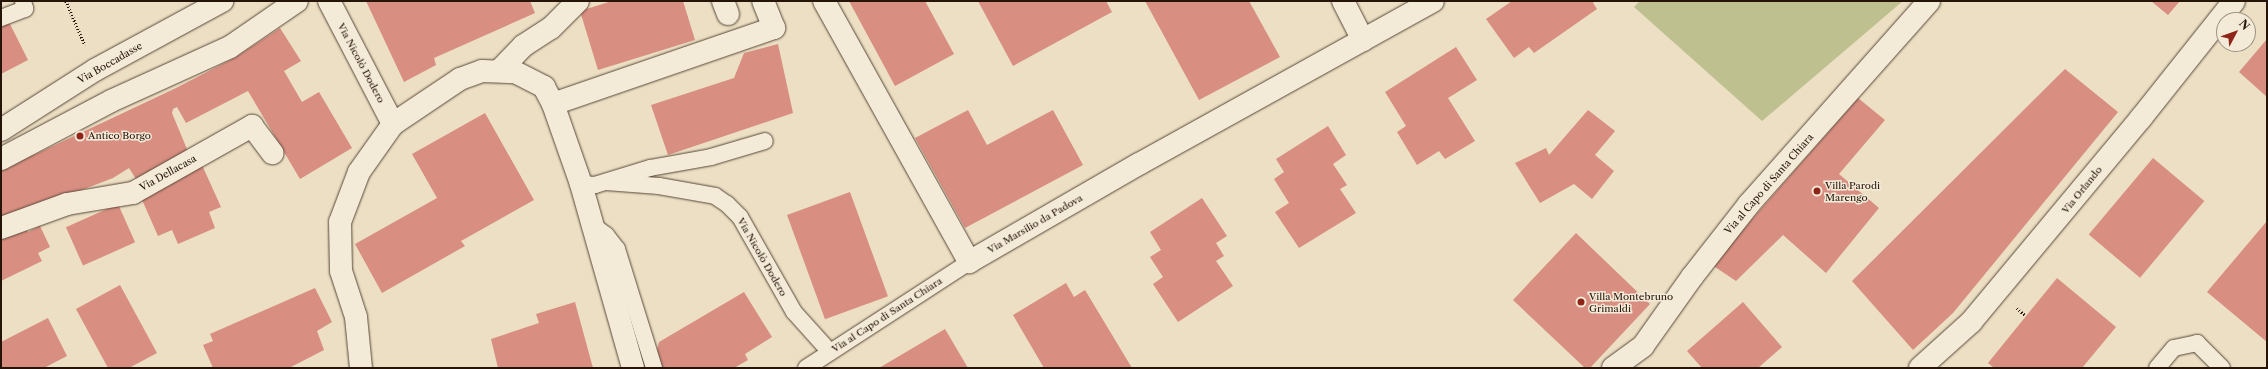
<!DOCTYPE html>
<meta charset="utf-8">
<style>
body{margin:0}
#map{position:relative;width:2268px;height:369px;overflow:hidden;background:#ecdfc3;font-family:"Libre Caslon Text",serif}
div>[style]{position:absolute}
.green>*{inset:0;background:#bec08f}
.building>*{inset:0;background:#d88e81;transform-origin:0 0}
.path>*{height:2.5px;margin-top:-1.25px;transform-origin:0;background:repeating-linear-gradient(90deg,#261409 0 1px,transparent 0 3px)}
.roads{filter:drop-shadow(0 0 1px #584738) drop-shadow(0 0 1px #584738)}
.lane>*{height:16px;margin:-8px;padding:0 8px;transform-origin:8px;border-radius:8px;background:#f3ead8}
.street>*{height:22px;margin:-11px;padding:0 11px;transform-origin:11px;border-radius:11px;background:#f3ead8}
.dots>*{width:11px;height:11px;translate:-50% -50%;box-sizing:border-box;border:2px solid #f3ead8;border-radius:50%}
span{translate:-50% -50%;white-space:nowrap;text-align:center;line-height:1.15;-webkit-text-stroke:3px #f3ead8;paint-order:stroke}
.street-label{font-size:10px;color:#261409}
.poi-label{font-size:10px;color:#261409}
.left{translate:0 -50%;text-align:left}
.frame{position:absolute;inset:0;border:2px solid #261409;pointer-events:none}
.north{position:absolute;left:2216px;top:12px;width:40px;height:40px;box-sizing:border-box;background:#f3ead8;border:1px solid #a19485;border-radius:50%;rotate:49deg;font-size:11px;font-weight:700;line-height:16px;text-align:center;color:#261409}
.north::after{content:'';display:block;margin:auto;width:14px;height:18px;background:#8f2418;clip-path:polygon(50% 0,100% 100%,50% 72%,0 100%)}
</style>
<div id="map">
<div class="green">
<i style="clip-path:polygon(1640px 1px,1903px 1px,1762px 121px,1634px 7px)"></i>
</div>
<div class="building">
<i style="clip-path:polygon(366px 1px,530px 1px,535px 13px,434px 58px,436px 65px,404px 82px)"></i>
<i style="clip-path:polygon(612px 1px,683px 1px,695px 40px,598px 70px,580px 11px)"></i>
<i style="clip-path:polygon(849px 1px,925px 1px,954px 54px,895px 86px)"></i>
<i style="clip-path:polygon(978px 1px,1106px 1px,1112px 12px,1013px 66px)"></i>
<i style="clip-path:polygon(1145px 1px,1249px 1px,1280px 57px,1199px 100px)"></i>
<i style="clip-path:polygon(1512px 1px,1595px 1px,1593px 3px,1597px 9px,1534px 53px,1529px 47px,1514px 58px,1486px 19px)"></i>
<i style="clip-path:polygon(2151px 1px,2180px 1px,2168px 15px)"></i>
<i style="clip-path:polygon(1px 6px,28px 60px,1px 74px)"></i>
<i style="clip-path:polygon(280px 28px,301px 61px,284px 71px,302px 102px,319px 92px,352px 148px,300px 179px,248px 91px,186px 123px,177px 107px,173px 109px,172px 113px,189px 154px,141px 187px,129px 168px,113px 178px,1px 221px,1px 167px,36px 154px,176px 88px,236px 57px)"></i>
<i style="clip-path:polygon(2267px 39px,2267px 97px,2239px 72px)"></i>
<i style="clip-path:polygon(778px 44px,793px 113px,668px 155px,651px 105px,734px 78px,744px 53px)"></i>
<i style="clip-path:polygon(1456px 47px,1477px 80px,1448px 98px,1475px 141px,1445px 159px,1439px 151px,1417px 165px,1397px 132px,1406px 126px,1385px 92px)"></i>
<i style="clip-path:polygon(2065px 69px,2118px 112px,1953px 313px,1913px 350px,1852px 281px)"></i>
<i style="clip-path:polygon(1858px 98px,1885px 120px,1839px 174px,1879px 208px,1826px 273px,1783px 235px,1736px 281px,1712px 265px)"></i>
<i style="clip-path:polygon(968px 110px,987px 145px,1053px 110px,1083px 165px,965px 228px,915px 138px)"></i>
<i style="clip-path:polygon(1588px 110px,1615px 131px,1595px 155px,1614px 171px,1592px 199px,1574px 184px,1540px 203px,1515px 163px,1546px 148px,1549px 155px)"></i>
<i style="clip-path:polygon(485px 113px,534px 200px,461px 241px,465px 246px,382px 293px,355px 244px,437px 198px,412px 154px)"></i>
<i style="clip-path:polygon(1328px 126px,1346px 155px,1333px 164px,1347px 185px,1340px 189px,1356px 213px,1299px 248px,1275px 212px,1289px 203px,1274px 179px,1284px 172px,1276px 159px)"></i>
<i style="left:2153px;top:158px;width:67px;height:100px;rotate:40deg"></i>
<i style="clip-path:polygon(202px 165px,221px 207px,209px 212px,215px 228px,178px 244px,172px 230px,158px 236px,139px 193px)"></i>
<i style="left:850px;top:192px;width:111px;height:67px;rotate:70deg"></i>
<i style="clip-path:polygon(1202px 198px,1227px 236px,1216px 243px,1224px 256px,1216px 261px,1233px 286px,1178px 322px,1153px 284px,1163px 277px,1150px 257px,1161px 250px,1150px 232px)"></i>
<i style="left:118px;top:204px;width:42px;height:57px;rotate:66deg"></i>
<i style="clip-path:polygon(2267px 221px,2267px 342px,2207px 292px)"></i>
<i style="clip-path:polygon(23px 222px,28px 232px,40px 226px,50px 247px,38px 253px,42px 261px,1px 281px,1px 232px)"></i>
<i style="clip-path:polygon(1576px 233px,1650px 304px,1590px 368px,1585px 368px,1513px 300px)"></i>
<i style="clip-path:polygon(2057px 278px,2116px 327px,2082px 368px,1994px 368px,1988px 363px)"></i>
<i style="clip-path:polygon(1066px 283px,1074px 297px,1085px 290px,1132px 368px,1044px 368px,1013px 315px)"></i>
<i style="clip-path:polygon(120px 285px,157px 353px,129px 368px,108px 368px,76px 309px)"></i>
<i style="clip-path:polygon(315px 288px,332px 322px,317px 331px,324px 350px,289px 368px,213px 368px,203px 345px,213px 341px,210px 334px)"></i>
<i style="clip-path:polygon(744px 292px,772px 337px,745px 354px,748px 360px,734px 368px,660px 368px,657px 350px,659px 342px)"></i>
<i style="clip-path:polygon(575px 302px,593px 368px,498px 368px,491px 339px,539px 323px,536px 314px)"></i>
<i style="clip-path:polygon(1743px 302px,1782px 347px,1758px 368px,1702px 368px,1687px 351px)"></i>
<i style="clip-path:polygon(48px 318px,67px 356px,44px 368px,1px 368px,1px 342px)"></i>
<i style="clip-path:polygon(945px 329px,968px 368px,879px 368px)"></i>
</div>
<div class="path">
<i style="left:66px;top:1px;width:48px;rotate:66.6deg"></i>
<i style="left:2017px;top:308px;width:12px;rotate:42deg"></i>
</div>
<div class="roads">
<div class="lane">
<i style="left:1px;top:18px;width:26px;rotate:-21deg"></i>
<i style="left:25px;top:9px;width:8px;rotate:-104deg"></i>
<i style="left:606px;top:182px;width:53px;rotate:4.3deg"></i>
<i style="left:659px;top:186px;width:57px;rotate:10.1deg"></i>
<i style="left:715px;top:196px;width:14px;rotate:34deg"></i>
<i style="left:727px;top:204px;width:18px;rotate:45deg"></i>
<i style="left:740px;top:217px;width:109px;rotate:60.4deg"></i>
<i style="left:794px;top:312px;width:54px;rotate:48deg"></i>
<i style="left:581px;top:184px;width:14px;rotate:4deg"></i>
<i style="left:595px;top:185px;width:58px;rotate:-17.2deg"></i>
<i style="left:650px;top:168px;width:62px;rotate:-10.2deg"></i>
<i style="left:711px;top:157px;width:56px;rotate:-16.5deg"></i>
<i style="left:591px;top:224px;width:19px;rotate:36deg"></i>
<i style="left:606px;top:235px;width:18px;rotate:52deg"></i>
<i style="left:617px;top:249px;width:125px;rotate:72.7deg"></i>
<i style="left:806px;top:368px;width:194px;rotate:-33deg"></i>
<i style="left:2157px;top:368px;width:26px;rotate:-50deg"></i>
<i style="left:2174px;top:348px;width:24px;rotate:-12deg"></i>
<i style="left:2197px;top:343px;width:35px;rotate:45deg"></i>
</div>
<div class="street">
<i style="left:329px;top:1px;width:139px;rotate:62.5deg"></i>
<i style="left:393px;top:124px;width:59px;rotate:125.3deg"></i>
<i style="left:359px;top:172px;width:53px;rotate:110.8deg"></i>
<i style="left:340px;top:222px;width:49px;rotate:88.8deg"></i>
<i style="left:341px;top:271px;width:48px;rotate:71.9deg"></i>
<i style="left:356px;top:317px;width:51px;rotate:84.4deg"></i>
<i style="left:723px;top:1px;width:14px;rotate:69deg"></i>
<i style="left:824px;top:1px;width:299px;rotate:60.9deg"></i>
<i style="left:969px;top:262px;width:196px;rotate:-30deg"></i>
<i style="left:1139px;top:164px;width:336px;rotate:-29deg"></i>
<i style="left:1343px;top:1px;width:44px;rotate:62.9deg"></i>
<i style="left:499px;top:71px;width:35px;rotate:-46deg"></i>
<i style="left:523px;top:46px;width:33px;rotate:-33deg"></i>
<i style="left:551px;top:28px;width:38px;rotate:-45deg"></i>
<i style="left:553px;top:104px;width:234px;rotate:-19deg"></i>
<i style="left:774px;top:28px;width:29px;rotate:-112deg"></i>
<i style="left:393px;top:124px;width:81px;rotate:-33.9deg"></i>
<i style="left:460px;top:79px;width:23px;rotate:-20deg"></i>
<i style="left:482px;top:71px;width:33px;rotate:2deg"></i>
<i style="left:515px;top:72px;width:33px;rotate:27deg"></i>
<i style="left:544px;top:87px;width:19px;rotate:62deg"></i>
<i style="left:553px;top:104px;width:85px;rotate:70.7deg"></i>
<i style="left:581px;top:184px;width:191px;rotate:74.2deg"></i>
<i style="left:1px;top:130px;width:112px;rotate:-32.6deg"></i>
<i style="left:95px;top:70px;width:145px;rotate:-28.5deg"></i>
<i style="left:1px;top:159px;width:124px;rotate:-27.8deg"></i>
<i style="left:111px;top:101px;width:131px;rotate:-24.4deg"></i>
<i style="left:230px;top:47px;width:81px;rotate:-34.5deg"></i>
<i style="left:1px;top:228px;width:70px;rotate:-20deg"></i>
<i style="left:67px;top:204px;width:67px;rotate:-9.5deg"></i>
<i style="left:133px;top:193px;width:137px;rotate:-29.4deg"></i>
<i style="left:252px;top:126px;width:34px;rotate:53deg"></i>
<i style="left:1613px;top:368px;width:37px;rotate:-36deg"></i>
<i style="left:1643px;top:346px;width:85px;rotate:-54.6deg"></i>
<i style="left:1692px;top:277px;width:93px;rotate:-52deg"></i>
<i style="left:1749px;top:204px;width:271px;rotate:-48.4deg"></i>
<i style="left:1920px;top:368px;width:69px;rotate:-42deg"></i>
<i style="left:1971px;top:322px;width:266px;rotate:-50.2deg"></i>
<i style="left:2141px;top:118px;width:149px;rotate:-51.5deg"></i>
</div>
</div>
<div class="dots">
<i style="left:80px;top:136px;background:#8f2418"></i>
<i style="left:1817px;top:191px;background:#8f2418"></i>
<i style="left:1581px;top:302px;background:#8f2418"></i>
</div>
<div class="street-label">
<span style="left:110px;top:63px;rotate:-30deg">Via Boccadasse</span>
<span style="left:361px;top:63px;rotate:62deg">Via Nicolò Dodero</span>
<span style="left:168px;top:173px;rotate:-29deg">Via Dellacasa</span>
<span style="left:1769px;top:184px;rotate:-49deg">Via al Capo di Santa Chiara</span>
<span style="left:2082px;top:190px;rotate:-51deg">Via Orlando</span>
<span style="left:1035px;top:224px;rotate:-30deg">Via Marsilio da Padova</span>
<span style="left:762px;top:257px;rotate:60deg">Via Nicolò Dodero</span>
<span style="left:887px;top:315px;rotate:-33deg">Via al Capo di Santa Chiara</span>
</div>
<div class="poi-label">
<span class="left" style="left:88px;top:136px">Antico Borgo</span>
<span class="left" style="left:1825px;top:191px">Villa Parodi<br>Marengo</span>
<span class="left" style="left:1589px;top:302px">Villa Montebruno<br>Grimaldi</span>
</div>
<div class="frame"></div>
<div class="north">N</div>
</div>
